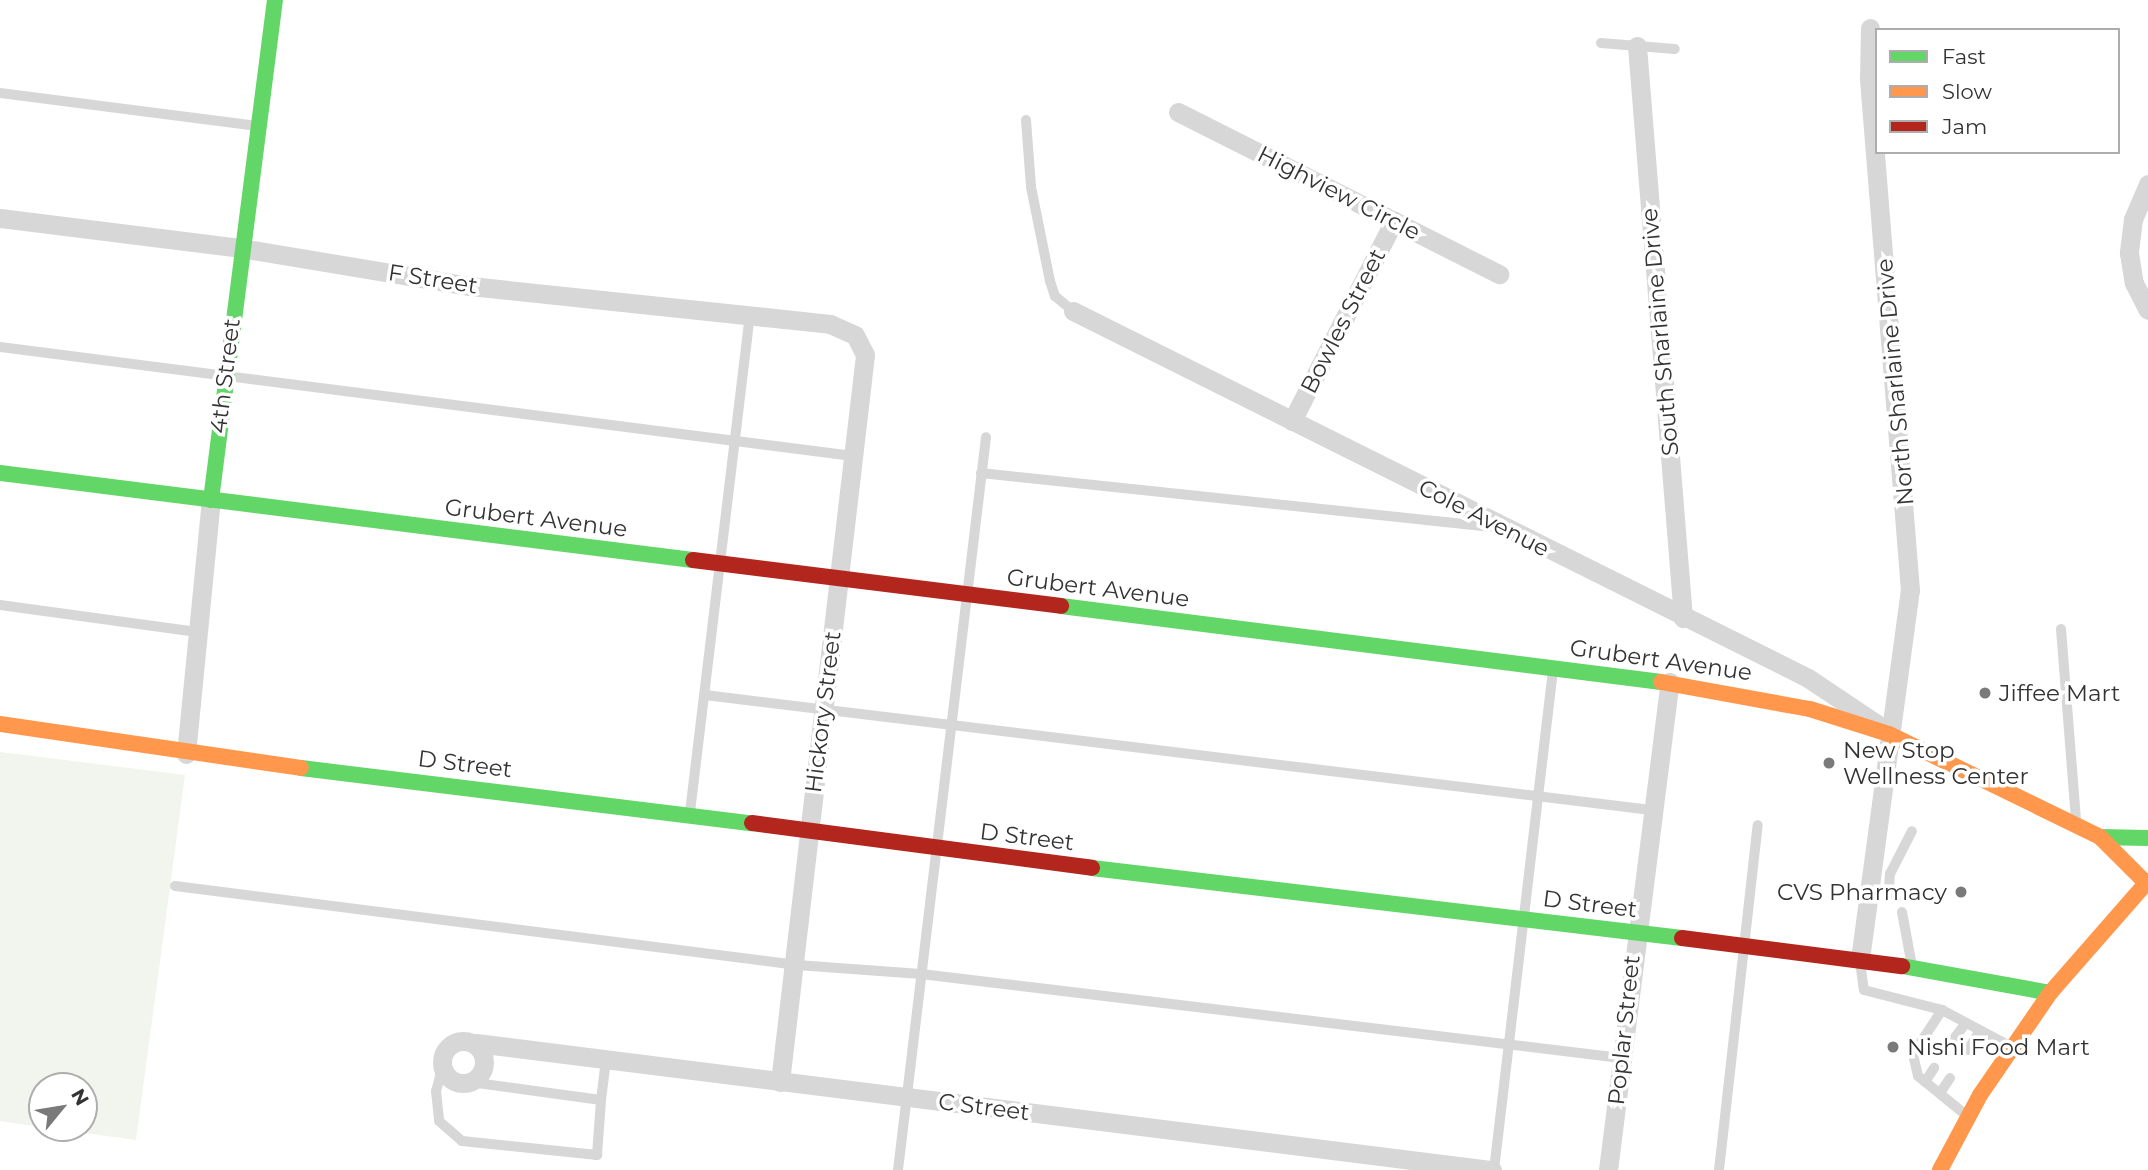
<!DOCTYPE html>
<style>
body{margin:0}
#map{position:relative;width:2148px;height:1170px;overflow:hidden;background:#fff;font-family:Montserrat,sans-serif}
div>[style]{position:absolute}
.green>*{inset:0;background:#f1f5ed}
.lane>*{height:10px;margin:-5px;padding:0 5px;transform-origin:5px;border-radius:5px;background:#d7d7d7}
.street>*{height:19px;margin:-9.5px;padding:0 9.5px;transform-origin:9.5px;border-radius:9.5px;background:#d7d7d7}
.street>.ring{margin:-9.5px;padding:0;box-sizing:content-box;background:none;border:19px solid #d7d7d7;border-radius:50%}
.fast>*{height:16px;margin:-8px;padding:0 8px;transform-origin:8px;border-radius:8px;background:#63d668}
.slow>*{height:16px;margin:-8px;padding:0 8px;transform-origin:8px;border-radius:8px;background:#ff974d}
.jam>*{height:16px;margin:-8px;padding:0 8px;transform-origin:8px;border-radius:8px;background:#b3261e}
.dots>*{width:19px;height:19px;translate:-50% -50%;box-sizing:border-box;border:4px solid #fff;border-radius:50%}
span{translate:-50% -50%;white-space:nowrap;text-align:center;line-height:1.15;-webkit-text-stroke:7px #fff;paint-order:stroke}
.street-label{font-size:23px;color:#333}
.poi-label{font-size:23px;color:#333}
.left{translate:0 -50%;text-align:left}
.right{translate:-100% -50%;text-align:right}
.legend{position:absolute;left:1875px;top:28px;width:245px;height:126px;box-sizing:border-box;background:#fff;border:2px solid #adadad;margin:0;padding:9px 12px;list-style:none;font-size:21px;color:#333}
.legend li{display:flex;align-items:center;gap:14px;height:35px}
.legend b{width:35px;border:2px solid #adadad}
.north{position:absolute;left:28px;top:1072px;width:70px;height:70px;box-sizing:border-box;background:#fff;border:2px solid #adadad;border-radius:50%;rotate:60deg;font-size:19px;font-weight:700;line-height:28px;text-align:center;color:#333}
.north::after{content:'';display:block;margin:auto;width:24px;height:32px;background:#7a7a7a;clip-path:polygon(50% 0,100% 100%,50% 72%,0 100%)}
</style>
<div id="map">
<div class="green">
<i style="clip-path:polygon(0 752px,185px 775px,136px 1140px,49px 1128px,84px 1128px,84px 1086px,42px 1086px,42px 1127px,0 1121px)"></i>
</div>
<div class="lane">
<i style="left:1601px;top:43px;width:74px;rotate:4.6deg"></i>
<i style="left:0;top:93px;width:258px;rotate:7.3deg"></i>
<i style="left:1026px;top:120px;width:67px;rotate:85.7deg"></i>
<i style="left:1031px;top:187px;width:96px;rotate:78.6deg"></i>
<i style="left:1050px;top:281px;width:16px;rotate:72deg"></i>
<i style="left:1055px;top:296px;width:23px;rotate:40deg"></i>
<i style="left:0;top:347px;width:860px;rotate:7.28deg"></i>
<i style="left:981px;top:473px;width:514px;rotate:6.03deg"></i>
<i style="left:0;top:605px;width:199px;rotate:7.8deg"></i>
<i style="left:2061px;top:629px;width:193px;rotate:85.5deg"></i>
<i style="left:705px;top:695px;width:953px;rotate:6.93deg"></i>
<i style="left:690px;top:812px;width:502px;rotate:-83.13deg"></i>
<i style="left:175px;top:886px;width:627px;rotate:7.24deg"></i>
<i style="left:797px;top:965px;width:124px;rotate:4.2deg"></i>
<i style="left:921px;top:974px;width:705px;rotate:6.84deg"></i>
<i style="left:1897px;top:898px;width:14px;rotate:-126deg"></i>
<i style="left:1889px;top:887px;width:13px;rotate:-86deg"></i>
<i style="left:1890px;top:874px;width:48px;rotate:-62.9deg"></i>
<i style="left:1902px;top:912px;width:55px;rotate:79.5deg"></i>
<i style="left:1860px;top:962px;width:28px;rotate:82deg"></i>
<i style="left:1864px;top:990px;width:81px;rotate:14.4deg"></i>
<i style="left:1953px;top:1040px;width:21px;rotate:-53deg"></i>
<i style="left:1968px;top:1050px;width:23px;rotate:-59deg"></i>
<i style="left:442px;top:1069px;width:23px;rotate:105deg"></i>
<i style="left:436px;top:1091px;width:30px;rotate:84deg"></i>
<i style="left:439px;top:1121px;width:30px;rotate:41deg"></i>
<i style="left:462px;top:1141px;width:136px;rotate:5.9deg"></i>
<i style="left:597px;top:1155px;width:55px;rotate:-85.8deg"></i>
<i style="left:601px;top:1100px;width:132px;rotate:-172.2deg"></i>
<i style="left:1925px;top:1082px;width:17px;rotate:-57deg"></i>
<i style="left:1940px;top:1093px;width:18px;rotate:-56deg"></i>
<i style="left:601px;top:1100px;width:40px;rotate:-82.9deg"></i>
<i style="left:1966px;top:1115px;width:62px;rotate:-140.9deg"></i>
<i style="left:1918px;top:1076px;width:23px;rotate:-103deg"></i>
<i style="left:1913px;top:1054px;width:53px;rotate:-56.6deg"></i>
<i style="left:1942px;top:1010px;width:75px;rotate:27.9deg"></i>
<i style="left:898px;top:1170px;width:738px;rotate:-83.15deg"></i>
<i style="left:1494px;top:1170px;width:503px;rotate:-83.27deg"></i>
<i style="left:1719px;top:1170px;width:347px;rotate:-83.6deg"></i>
</div>
<div class="street">
<i style="left:1637px;top:46px;width:574px;rotate:85.4deg"></i>
<i style="left:1178px;top:112px;width:360px;rotate:26.8deg"></i>
<i style="left:2148px;top:184px;width:38px;rotate:113deg"></i>
<i style="left:2133px;top:219px;width:34px;rotate:97deg"></i>
<i style="left:2129px;top:253px;width:30px;rotate:81deg"></i>
<i style="left:2134px;top:283px;width:30px;rotate:63deg"></i>
<i style="left:0;top:218px;width:242px;rotate:7.1deg"></i>
<i style="left:240px;top:248px;width:233px;rotate:9.4deg"></i>
<i style="left:470px;top:286px;width:362px;rotate:6deg"></i>
<i style="left:830px;top:324px;width:27px;rotate:24deg"></i>
<i style="left:855px;top:335px;width:22px;rotate:63deg"></i>
<i style="left:865px;top:355px;width:732px;rotate:96.67deg"></i>
<i style="left:1073px;top:311px;width:822px;rotate:26.53deg"></i>
<i style="left:1808px;top:678px;width:83px;rotate:33.7deg"></i>
<i style="left:1292px;top:421px;width:225px;rotate:-63deg"></i>
<i style="left:186px;top:754px;width:255px;rotate:-84.4deg"></i>
<i style="left:1860px;top:959px;width:372px;rotate:-82.3deg"></i>
<i style="left:1910px;top:590px;width:513px;rotate:-94.59deg"></i>
<i style="left:1869px;top:79px;width:51px;rotate:-88.9deg"></i>
<i class="ring" style="left:442px;top:1041px;width:23px;height:23px"></i>
<i style="left:476px;top:1043px;width:1024px;rotate:7.13deg"></i>
<i style="left:1608px;top:1170px;width:492px;rotate:-82.8deg"></i>
</div>
<div class="fast">
<i style="left:0;top:473px;width:698px;rotate:7.16deg"></i>
<i style="left:211px;top:500px;width:504px;rotate:-82.71deg"></i>
<i style="left:1061px;top:606px;width:605px;rotate:7.22deg"></i>
<i style="left:301px;top:768px;width:454px;rotate:7deg"></i>
<i style="left:2100px;top:837px;width:48px;rotate:1.2deg"></i>
<i style="left:1092px;top:868px;width:594px;rotate:6.77deg"></i>
<i style="left:1902px;top:966px;width:150px;rotate:10.3deg"></i>
</div>
<div class="slow">
<i style="left:1661px;top:682px;width:151px;rotate:10.3deg"></i>
<i style="left:1810px;top:709px;width:83px;rotate:17.6deg"></i>
<i style="left:1889px;top:734px;width:235px;rotate:26deg"></i>
<i style="left:2100px;top:837px;width:65px;rotate:45deg"></i>
<i style="left:0;top:724px;width:304px;rotate:8.3deg"></i>
<i style="left:1940px;top:1170px;width:85px;rotate:-61.9deg"></i>
<i style="left:1980px;top:1095px;width:124px;rotate:-55.5deg"></i>
<i style="left:2050px;top:993px;width:149px;rotate:-48.8deg"></i>
</div>
<div class="jam">
<i style="left:693px;top:560px;width:371px;rotate:7.1deg"></i>
<i style="left:752px;top:823px;width:343px;rotate:7.5deg"></i>
<i style="left:1682px;top:938px;width:222px;rotate:7.3deg"></i>
</div>
<div class="dots">
<i style="left:1985px;top:693px;background:#7a7a7a"></i>
<i style="left:1829px;top:763px;background:#7a7a7a"></i>
<i style="left:1961px;top:892px;background:#7a7a7a"></i>
<i style="left:1893px;top:1047px;background:#7a7a7a"></i>
</div>
<div class="street-label">
<span style="left:1339px;top:193px;rotate:27deg">Highview Circle</span>
<span style="left:433px;top:279px;rotate:9deg">F Street</span>
<span style="left:1343px;top:321px;rotate:-63deg">Bowles Street</span>
<span style="left:1660px;top:332px;rotate:-95deg">South Sharlaine Drive</span>
<span style="left:225px;top:376px;rotate:-83deg">4th Street</span>
<span style="left:1895px;top:382px;rotate:-95deg">North Sharlaine Drive</span>
<span style="left:536px;top:518px;rotate:7deg">Grubert Avenue</span>
<span style="left:1484px;top:518px;rotate:27deg">Cole Avenue</span>
<span style="left:1098px;top:588px;rotate:7deg">Grubert Avenue</span>
<span style="left:1661px;top:660px;rotate:8deg">Grubert Avenue</span>
<span style="left:823px;top:712px;rotate:-83deg">Hickory Street</span>
<span style="left:465px;top:764px;rotate:7deg">D Street</span>
<span style="left:1027px;top:837px;rotate:7deg">D Street</span>
<span style="left:1590px;top:904px;rotate:7deg">D Street</span>
<span style="left:1624px;top:1030px;rotate:-84deg">Poplar Street</span>
<span style="left:984px;top:1107px;rotate:7deg">C Street</span>
</div>
<div class="poi-label">
<span class="left" style="left:1999px;top:693px">Jiffee Mart</span>
<span class="left" style="left:1843px;top:763px">New Stop<br>Wellness Center</span>
<span class="right" style="left:1947px;top:892px">CVS Pharmacy</span>
<span class="left" style="left:1907px;top:1047px">Nishi Food Mart</span>
</div>
<ul class="legend">
<li><b style="height:9px;background:#63d668"></b>Fast</li>
<li><b style="height:9px;background:#ff974d"></b>Slow</li>
<li><b style="height:9px;background:#b3261e"></b>Jam</li>
</ul>
<div class="north">N</div>
</div>
